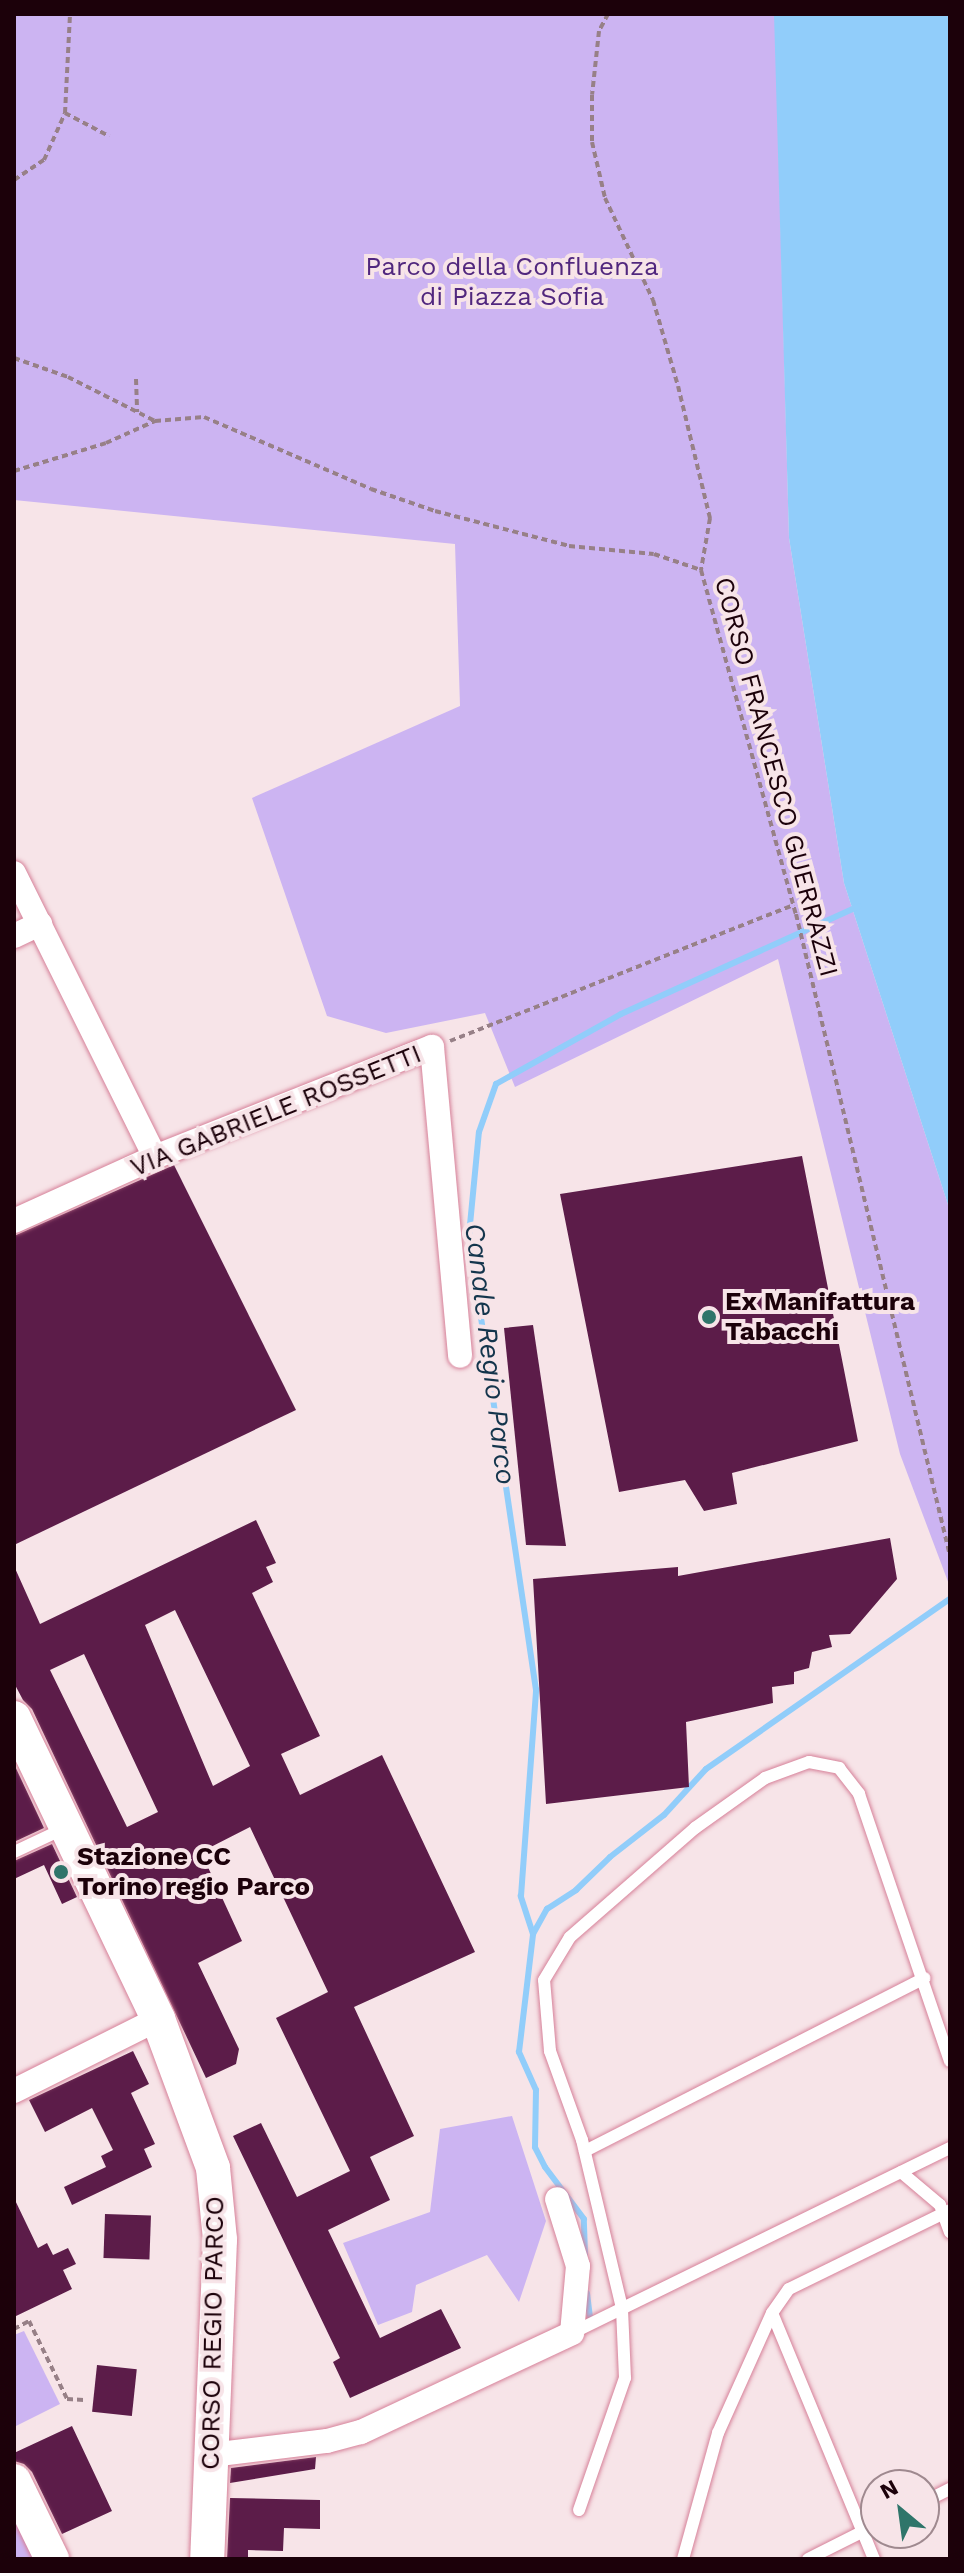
<!DOCTYPE html>
<style>
body{margin:0}
#map{position:relative;width:964px;height:2573px;overflow:hidden;background:#f7e4e8;font-family:"Work Sans",sans-serif}
div>[style]{position:absolute}
.green>*{inset:0;background:#ccb4f2}
.water>*{inset:0;background:#91cdfa}
.stream>*{height:6px;margin:-3px;padding:0 3px;transform-origin:3px;border-radius:3px;background:#91cdfa}
.building>*{inset:0;background:#5c1c49;transform-origin:0 0}
.path>*{height:4px;margin-top:-2px;transform-origin:0;background:repeating-linear-gradient(90deg,#978087 0 6px,transparent 0 10px)}
.roads{filter:drop-shadow(0 0 2px #d68199) drop-shadow(0 0 2px #d68199)}
.lane>*{height:12px;margin:-6px;padding:0 6px;transform-origin:6px;border-radius:6px;background:#fff}
.street>*{height:24px;margin:-12px;padding:0 12px;transform-origin:12px;border-radius:12px;background:#fff}
.secondary>*{height:34px;margin:-17px;padding:0 17px;transform-origin:17px;border-radius:17px;background:#fff}
.dots>*{width:22px;height:22px;translate:-50% -50%;box-sizing:border-box;border:4px solid #f7e4e8;border-radius:50%}
span{translate:-50% -50%;white-space:nowrap;text-align:center;line-height:1.15;-webkit-text-stroke:8px #f7e4e8;paint-order:stroke}
.park-label{font-size:26px;color:#51277e}
.street-label{font-size:26px;color:#1c010a}
.poi-label{font-size:26px;color:#1c010a;font-weight:700}
.left{translate:0 -50%;text-align:left}
.water-label{font-size:28px;color:#14354c;font-style:italic}
.frame{position:absolute;inset:0;border:16px solid #1c010a;pointer-events:none}
.north{position:absolute;left:860px;top:2469px;width:80px;height:80px;box-sizing:border-box;background:#f7e4e8;border:2px solid #9f898f;border-radius:50%;rotate:331deg;font-size:22px;font-weight:700;line-height:32px;text-align:center;color:#1c010a}
.north::after{content:'';display:block;margin:auto;width:28px;height:36px;background:#2f756a;clip-path:polygon(50% 0,100% 100%,50% 72%,0 100%)}
</style>
<div id="map">
<div class="green">
<i style="clip-path:polygon(14px 14px,775px 14px,789px 538px,844px 883px,950px 1211px,950px 1587px,900px 1454px,778px 959px,515px 1087px,485px 1013px,386px 1033px,327px 1016px,252px 798px,460px 706px,455px 544px,14px 500px)"></i>
<i style="clip-path:polygon(512px 2116px,546px 2221px,519px 2302px,487px 2255px,416px 2285px,412px 2312px,378px 2325px,343px 2243px,430px 2212px,440px 2129px)"></i>
<i style="clip-path:polygon(24px 2331px,60px 2404px,14px 2427px,14px 2335px)"></i>
<i style="clip-path:polygon(14px 2515px,35px 2559px,14px 2559px)"></i>
</div>
<div class="water">
<i style="clip-path:polygon(774px 14px,950px 14px,950px 1211px,844px 883px,789px 538px)"></i>
</div>
<div class="stream">
<i style="left:533px;top:1934px;width:40px;rotate:-108deg"></i>
<i style="left:521px;top:1896px;width:207px;rotate:-85.8deg"></i>
<i style="left:536px;top:1690px;width:460px;rotate:-98.4deg"></i>
<i style="left:469px;top:1235px;width:103px;rotate:-84.5deg"></i>
<i style="left:479px;top:1132px;width:51px;rotate:-70.5deg"></i>
<i style="left:496px;top:1084px;width:143px;rotate:-29.2deg"></i>
<i style="left:621px;top:1014px;width:261px;rotate:-24.4deg"></i>
<i style="left:585px;top:2254px;width:35px;rotate:-92deg"></i>
<i style="left:584px;top:2219px;width:65px;rotate:-126.9deg"></i>
<i style="left:545px;top:2167px;width:22px;rotate:-117deg"></i>
<i style="left:535px;top:2147px;width:57px;rotate:-89deg"></i>
<i style="left:536px;top:2090px;width:42px;rotate:-114.1deg"></i>
<i style="left:519px;top:2052px;width:119px;rotate:-83.2deg"></i>
<i style="left:533px;top:1934px;width:29px;rotate:-61deg"></i>
<i style="left:547px;top:1909px;width:35px;rotate:-33deg"></i>
<i style="left:576px;top:1890px;width:47px;rotate:-44.1deg"></i>
<i style="left:610px;top:1857px;width:68px;rotate:-37.9deg"></i>
<i style="left:664px;top:1815px;width:62px;rotate:-47.6deg"></i>
<i style="left:706px;top:1769px;width:297px;rotate:-34.9deg"></i>
<i style="left:587px;top:2293px;width:24px;rotate:83deg"></i>
</div>
<div class="building">
<i style="clip-path:polygon(802px 1156px,858px 1441px,732px 1473px,737px 1504px,704px 1511px,685px 1480px,619px 1492px,560px 1194px)"></i>
<i style="clip-path:polygon(174px 1165px,296px 1410px,14px 1545px,14px 1236px)"></i>
<i style="clip-path:polygon(533px 1325px,566px 1546px,526px 1545px,504px 1328px)"></i>
<i style="clip-path:polygon(evenodd,256px 1520px,276px 1563px,266px 1567px,273px 1582px,252px 1593px,320px 1736px,281px 1754px,300px 1795px,382px 1755px,475px 1952px,354px 2007px,414px 2136px,370px 2157px,390px 2200px,328px 2230px,380px 2338px,441px 2309px,461px 2348px,350px 2398px,333px 2362px,340px 2358px,233px 2136px,261px 2123px,297px 2197px,350px 2171px,276px 2018px,328px 1992px,250px 1827px,201px 1852px,242px 1941px,198px 1963px,239px 2049px,236px 2064px,206px 2078px,32px 1709px,23px 1700px,14px 1683px,14px 1566px,40px 1624px,256px 1520px,175px 1610px,250px 1766px,213px 1786px,145px 1625px,175px 1610px,256px 1520px,84px 1654px,158px 1812px,127px 1827px,50px 1670px,84px 1654px)"></i>
<i style="clip-path:polygon(890px 1538px,897px 1579px,850px 1634px,829px 1635px,832px 1647px,812px 1652px,809px 1668px,794px 1672px,794px 1684px,772px 1687px,773px 1703px,686px 1722px,689px 1787px,546px 1804px,533px 1579px,678px 1567px,678px 1576px)"></i>
<i style="clip-path:polygon(14px 1764px,44px 1828px,14px 1842px)"></i>
<i style="clip-path:polygon(52px 1844px,77px 1897px,62px 1904px,44px 1865px,14px 1879px,14px 1861px)"></i>
<i style="clip-path:polygon(133px 2051px,149px 2084px,131px 2093px,155px 2144px,144px 2149px,152px 2167px,72px 2205px,64px 2187px,106px 2167px,101px 2156px,113px 2150px,92px 2108px,45px 2132px,29px 2100px)"></i>
<i style="clip-path:polygon(14px 2198px,38px 2248px,47px 2243px,53px 2255px,68px 2248px,76px 2264px,63px 2270px,72px 2289px,14px 2317px)"></i>
<i style="left:105px;top:2214px;width:46px;height:44px;rotate:2deg"></i>
<i style="left:97px;top:2365px;width:40px;height:47px;rotate:6deg"></i>
<i style="clip-path:polygon(72px 2426px,112px 2511px,62px 2534px,32px 2472px,24px 2464px,14px 2461px,14px 2453px)"></i>
<i style="clip-path:polygon(316px 2457px,315px 2469px,230px 2483px,231px 2468px)"></i>
<i style="clip-path:polygon(230px 2498px,320px 2500px,320px 2529px,284px 2528px,283px 2551px,248px 2550px,248px 2559px,227px 2559px)"></i>
</div>
<div class="path">
<i style="left:608px;top:14px;width:19px;rotate:118deg"></i>
<i style="left:599px;top:31px;width:64px;rotate:96.2deg"></i>
<i style="left:592px;top:95px;width:47px;rotate:90deg"></i>
<i style="left:592px;top:142px;width:57px;rotate:76.9deg"></i>
<i style="left:605px;top:198px;width:113px;rotate:64.8deg"></i>
<i style="left:653px;top:300px;width:90px;rotate:73.8deg"></i>
<i style="left:678px;top:386px;width:136px;rotate:76.4deg"></i>
<i style="left:710px;top:518px;width:53px;rotate:99.8deg"></i>
<i style="left:701px;top:570px;width:357px;rotate:74.6deg"></i>
<i style="left:796px;top:914px;width:660px;rotate:76.51deg"></i>
<i style="left:65px;top:113px;width:50px;rotate:27.6deg"></i>
<i style="left:14px;top:180px;width:36px;rotate:-34deg"></i>
<i style="left:44px;top:160px;width:51px;rotate:-65.9deg"></i>
<i style="left:65px;top:113px;width:99px;rotate:-87.1deg"></i>
<i style="left:14px;top:358px;width:57px;rotate:19.4deg"></i>
<i style="left:68px;top:377px;width:97px;rotate:26.8deg"></i>
<i style="left:155px;top:421px;width:49px;rotate:-4.7deg"></i>
<i style="left:204px;top:417px;width:182px;rotate:23.3deg"></i>
<i style="left:371px;top:489px;width:68px;rotate:19deg"></i>
<i style="left:435px;top:511px;width:138px;rotate:14.6deg"></i>
<i style="left:569px;top:546px;width:85px;rotate:5.4deg"></i>
<i style="left:654px;top:554px;width:50px;rotate:18.8deg"></i>
<i style="left:136px;top:379px;width:33px;rotate:88deg"></i>
<i style="left:14px;top:471px;width:96px;rotate:-16.9deg"></i>
<i style="left:106px;top:443px;width:54px;rotate:-24.2deg"></i>
<i style="left:450px;top:1041px;width:370px;rotate:-21.6deg"></i>
<i style="left:14px;top:2329px;width:17px;rotate:-28deg"></i>
<i style="left:29px;top:2321px;width:87px;rotate:64deg"></i>
<i style="left:67px;top:2399px;width:17px;rotate:3deg"></i>
</div>
<div class="roads">
<div class="lane">
<i style="left:14px;top:1852px;width:56px;rotate:-25.2deg"></i>
<i style="left:585px;top:2151px;width:381px;rotate:-27deg"></i>
<i style="left:901px;top:2172px;width:51px;rotate:40.2deg"></i>
<i style="left:940px;top:2205px;width:29px;rotate:70deg"></i>
<i style="left:572px;top:2333px;width:421px;rotate:-26.1deg"></i>
<i style="left:924px;top:2502px;width:29px;rotate:-27deg"></i>
<i style="left:579px;top:2510px;width:140px;rotate:-70.8deg"></i>
<i style="left:625px;top:2378px;width:70px;rotate:-92.5deg"></i>
<i style="left:622px;top:2308px;width:173px;rotate:-103.4deg"></i>
<i style="left:582px;top:2140px;width:95px;rotate:-109.8deg"></i>
<i style="left:550px;top:2051px;width:71px;rotate:-94.8deg"></i>
<i style="left:544px;top:1980px;width:50px;rotate:-58.8deg"></i>
<i style="left:570px;top:1937px;width:166px;rotate:-41.1deg"></i>
<i style="left:695px;top:1828px;width:86px;rotate:-35.5deg"></i>
<i style="left:765px;top:1778px;width:47px;rotate:-20deg"></i>
<i style="left:809px;top:1762px;width:31px;rotate:11deg"></i>
<i style="left:839px;top:1768px;width:33px;rotate:52deg"></i>
<i style="left:859px;top:1794px;width:282px;rotate:71.2deg"></i>
<i style="left:683px;top:2559px;width:131px;rotate:-74.5deg"></i>
<i style="left:718px;top:2433px;width:132px;rotate:-65.8deg"></i>
<i style="left:808px;top:2559px;width:76px;rotate:-26.6deg"></i>
<i style="left:874px;top:2559px;width:266px;rotate:-112.5deg"></i>
<i style="left:772px;top:2313px;width:29px;rotate:-55deg"></i>
<i style="left:789px;top:2289px;width:179px;rotate:-26.1deg"></i>
</div>
<div class="street">
<i style="left:14px;top:873px;width:317px;rotate:63.6deg"></i>
<i style="left:14px;top:936px;width:29px;rotate:-25deg"></i>
<i style="left:14px;top:1221px;width:155px;rotate:-24.4deg"></i>
<i style="left:155px;top:1157px;width:298px;rotate:-21.7deg"></i>
<i style="left:432px;top:1047px;width:310px;rotate:84.8deg"></i>
<i style="left:14px;top:2091px;width:161px;rotate:-26.6deg"></i>
<i style="left:211px;top:2455px;width:117px;rotate:-6.9deg"></i>
<i style="left:327px;top:2441px;width:35px;rotate:-15deg"></i>
<i style="left:361px;top:2432px;width:233px;rotate:-25.1deg"></i>
<i style="left:572px;top:2333px;width:67px;rotate:-84.9deg"></i>
<i style="left:578px;top:2266px;width:70px;rotate:-107.4deg"></i>
</div>
<div class="secondary">
<i style="left:14px;top:1718px;width:334px;rotate:64.4deg"></i>
<i style="left:158px;top:2019px;width:159px;rotate:69.7deg"></i>
<i style="left:213px;top:2168px;width:72px;rotate:84.4deg"></i>
<i style="left:220px;top:2240px;width:319px;rotate:92.3deg"></i>
<i style="left:14px;top:2481px;width:87px;rotate:64deg"></i>
</div>
</div>
<div class="dots">
<i style="left:709px;top:1317px;background:#2f756a"></i>
<i style="left:61px;top:1872px;background:#2f756a"></i>
</div>
<div class="park-label">
<span style="left:512px;top:282px">Parco della Confluenza<br>di Piazza Sofia</span>
</div>
<div class="street-label">
<span style="left:776px;top:777px;rotate:75deg">CORSO FRANCESCO GUERRAZZI</span>
<span style="left:276px;top:1111px;rotate:-22deg">VIA GABRIELE ROSSETTI</span>
<span style="left:213px;top:2333px;rotate:-89deg">CORSO REGIO PARCO</span>
</div>
<div class="poi-label">
<span class="left" style="left:725px;top:1317px">Ex Manifattura<br>Tabacchi</span>
<span class="left" style="left:77px;top:1872px">Stazione CC<br>Torino regio Parco</span>
</div>
<div class="water-label">
<span style="left:490px;top:1354px;rotate:83deg">Canale Regio Parco</span>
</div>
<div class="frame"></div>
<div class="north">N</div>
</div>
